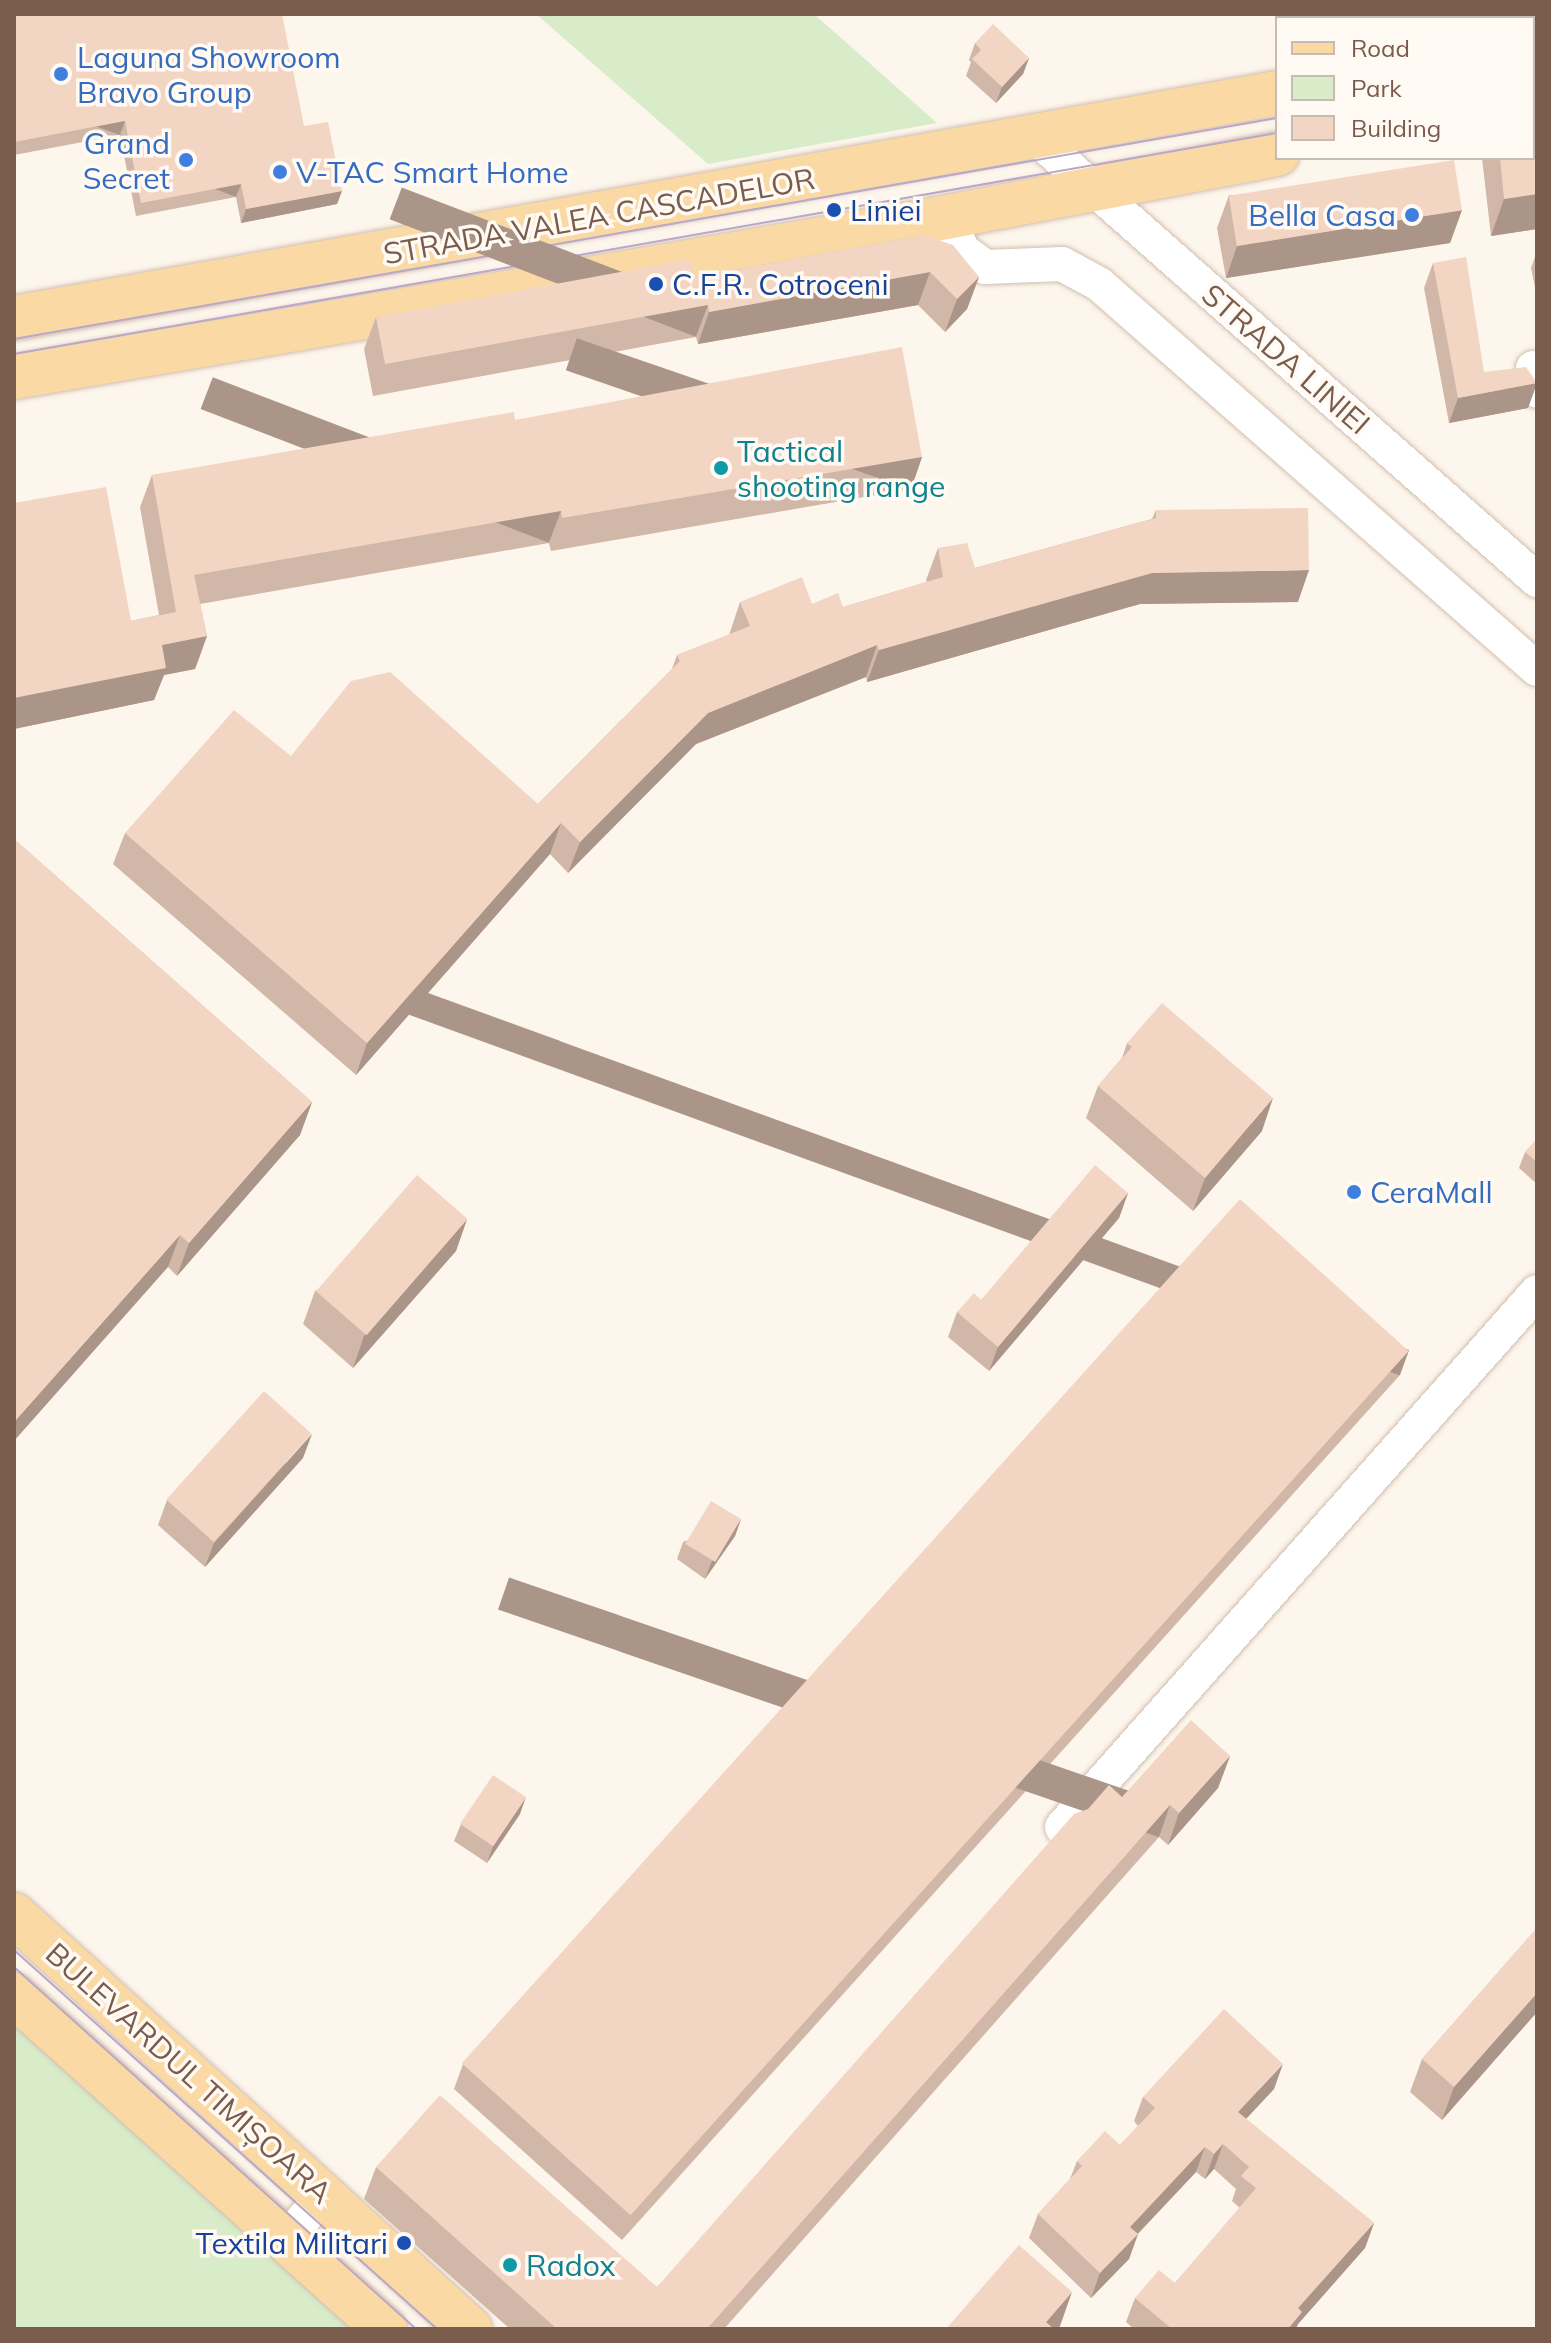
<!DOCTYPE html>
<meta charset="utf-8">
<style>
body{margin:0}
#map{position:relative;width:1551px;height:2343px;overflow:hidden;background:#fdf6ec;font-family:Mulish,sans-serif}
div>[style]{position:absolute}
.green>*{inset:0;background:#d8ecc9}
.roads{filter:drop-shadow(0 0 2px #d1beb0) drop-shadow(0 0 2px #d1beb0)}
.minor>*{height:34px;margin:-17px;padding:0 17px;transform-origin:17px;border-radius:17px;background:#fff}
.major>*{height:44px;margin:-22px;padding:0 22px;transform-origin:22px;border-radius:22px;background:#fbd9a5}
.tram>*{height:2px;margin:-1px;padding:0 1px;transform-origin:1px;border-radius:1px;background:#b9a8c9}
.wall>*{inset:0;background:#d1b7a8}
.shaded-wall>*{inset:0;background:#aa9588;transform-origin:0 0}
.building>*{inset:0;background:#f3d5c3;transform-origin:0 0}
.dots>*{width:22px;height:22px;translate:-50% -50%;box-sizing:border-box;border:4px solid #fffaf3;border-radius:50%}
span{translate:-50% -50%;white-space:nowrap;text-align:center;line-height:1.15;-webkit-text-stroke:7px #fffaf3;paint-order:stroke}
.shop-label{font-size:30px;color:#366cbe}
.left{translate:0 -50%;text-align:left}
.right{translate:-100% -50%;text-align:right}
.transit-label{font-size:30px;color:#164399}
.street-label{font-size:30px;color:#7a5c4d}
.culture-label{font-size:30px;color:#0d838f}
.frame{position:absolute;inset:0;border:16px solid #7a5c4d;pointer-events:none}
.legend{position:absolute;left:1275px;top:16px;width:260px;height:144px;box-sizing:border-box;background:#fffaf3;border:2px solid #cabbb1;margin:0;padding:10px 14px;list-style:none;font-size:24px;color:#7a5c4d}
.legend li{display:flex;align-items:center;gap:16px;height:40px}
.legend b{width:40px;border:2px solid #cabbb1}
</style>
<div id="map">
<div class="green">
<i style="clip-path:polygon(536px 14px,814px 14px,937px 123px,708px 164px)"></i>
<i style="clip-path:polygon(14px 2024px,359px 2329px,14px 2329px)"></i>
</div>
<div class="roads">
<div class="minor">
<i style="left:1035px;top:137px;width:670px;rotate:41.43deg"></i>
<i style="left:949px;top:216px;width:36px;rotate:69deg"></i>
<i style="left:962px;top:250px;width:29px;rotate:36deg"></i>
<i style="left:985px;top:267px;width:77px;rotate:-2.2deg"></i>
<i style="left:1062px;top:264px;width:42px;rotate:28.4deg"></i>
<i style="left:1099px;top:284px;width:583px;rotate:41.32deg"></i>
<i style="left:1533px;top:368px;width:23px;rotate:80deg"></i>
<i style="left:1062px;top:1827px;width:715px;rotate:-48.4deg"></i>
<i style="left:286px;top:2239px;width:58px;rotate:-49.2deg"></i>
</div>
<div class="major">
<i style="left:1533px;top:51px;width:4px"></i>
<i style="left:14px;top:318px;width:1283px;rotate:-10.1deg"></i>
<i style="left:14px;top:377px;width:909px;rotate:-9.69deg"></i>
<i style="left:910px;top:224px;width:374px;rotate:-10.8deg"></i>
<i style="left:14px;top:1915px;width:616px;rotate:42.24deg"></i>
<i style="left:14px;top:1995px;width:499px;rotate:42deg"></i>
</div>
</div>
<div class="tram">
<i style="left:1533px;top:73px;width:4px"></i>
<i style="left:1533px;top:88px;width:4px;rotate:-14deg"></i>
<i style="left:14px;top:339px;width:1282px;rotate:-9.93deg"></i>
<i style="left:14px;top:354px;width:1282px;rotate:-9.93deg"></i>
<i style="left:14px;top:1950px;width:568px;rotate:41.86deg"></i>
<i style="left:14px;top:1967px;width:541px;rotate:42deg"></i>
</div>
<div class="wall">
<i style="clip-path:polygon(14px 14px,304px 126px,342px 191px,337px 204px,241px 223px,236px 197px,136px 216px,120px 135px,14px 155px)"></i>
<i style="clip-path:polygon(1459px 14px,1487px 14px,1484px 18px,1464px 18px)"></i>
<i style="clip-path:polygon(975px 43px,1029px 58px,1023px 74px,996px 103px,966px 76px,971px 62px,969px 60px)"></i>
<i style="clip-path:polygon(1537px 107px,1537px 229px,1491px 236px,1482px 158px,1533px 158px)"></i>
<i style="clip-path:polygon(1229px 195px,1462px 210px,1450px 243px,1226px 278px,1217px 228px)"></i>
<i style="clip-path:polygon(924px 235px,979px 277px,967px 309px,945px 332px,918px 305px,698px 344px,696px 337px,373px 396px,364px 349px,376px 317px,694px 277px)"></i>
<i style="clip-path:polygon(1537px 251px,1537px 297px,1531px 268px)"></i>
<i style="clip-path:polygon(1433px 263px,1484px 372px,1537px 383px,1528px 408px,1449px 423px,1424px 288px)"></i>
<i style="clip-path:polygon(515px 420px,922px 457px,911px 489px,551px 551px,549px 543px,200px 604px,207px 636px,195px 669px,164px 675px,154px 700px,14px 729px,14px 503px,131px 621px,159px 615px,140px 507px,152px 475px)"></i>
<i style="clip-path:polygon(1156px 510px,1298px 602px,1140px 604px,867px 682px,866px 677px,696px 744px,568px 873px,550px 854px,356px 1075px,113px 864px,125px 833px,291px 756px,538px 804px,672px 669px,677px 655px,729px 635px,740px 602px,812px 604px,843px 607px,927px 582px,926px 580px,938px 548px,975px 568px,1152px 519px)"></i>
<i style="clip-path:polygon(14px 839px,312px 1102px,300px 1135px,177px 1276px,168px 1267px)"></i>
<i style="clip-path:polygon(1127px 1043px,1262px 1131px,1193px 1211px,1086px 1118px,1098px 1086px,1122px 1058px)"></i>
<i style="clip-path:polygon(1537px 1139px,1537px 1184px,1519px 1168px,1525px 1152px)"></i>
<i style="clip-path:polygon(1128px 1193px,1119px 1218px,989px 1371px,948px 1337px,957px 1312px,981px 1300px)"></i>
<i style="clip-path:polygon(467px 1219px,456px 1251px,353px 1368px,303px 1324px,315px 1291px)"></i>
<i style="clip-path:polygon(1409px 1350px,1400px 1375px,622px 2240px,454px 2089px,463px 2064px)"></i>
<i style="clip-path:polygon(303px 1458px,205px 1567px,158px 1525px,167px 1500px)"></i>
<i style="clip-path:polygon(741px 1519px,735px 1536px,705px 1579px,677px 1559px,683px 1542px)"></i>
<i style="clip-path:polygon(1230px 1756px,1218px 1788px,1168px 1845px,1159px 1837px,724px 2329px,510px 2329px,364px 2199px,376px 2167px,657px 2287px,1122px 1797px)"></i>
<i style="clip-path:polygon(520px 1814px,487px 1863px,454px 1841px,461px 1824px)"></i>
<i style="clip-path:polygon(1537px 1928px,1537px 2012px,1442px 2120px,1410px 2092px,1422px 2059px)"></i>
<i style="clip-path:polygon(1274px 2089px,1246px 2119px,1374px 2223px,1365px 2248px,1298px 2324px,1296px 2329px,1134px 2329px,1126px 2322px,1135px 2298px,1175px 2283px,1240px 2208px,1232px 2201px,1236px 2189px,1214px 2169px,1205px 2179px,1196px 2172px,1138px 2234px,1129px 2259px,1091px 2298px,1029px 2238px,1038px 2214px,1070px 2179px,1077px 2161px,1120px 2145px,1138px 2126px,1134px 2121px,1143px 2097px)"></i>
</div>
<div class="shaded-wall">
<i style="clip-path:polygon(1480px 14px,1487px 14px,1484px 18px,1479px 18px)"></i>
<i style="clip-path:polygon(1029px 58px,1023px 74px,996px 103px,1002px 87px)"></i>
<i style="left:125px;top:121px;width:15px;height:113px;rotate:110deg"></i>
<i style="left:241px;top:184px;width:14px;height:102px;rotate:111deg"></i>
<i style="clip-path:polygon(342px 191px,337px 204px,241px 223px,246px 209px)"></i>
<i style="clip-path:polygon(1537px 194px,1537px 229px,1491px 236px,1504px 199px)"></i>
<i style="clip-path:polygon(1462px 210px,1450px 243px,1226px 278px,1237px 246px)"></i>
<i style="clip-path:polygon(930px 272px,918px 305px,698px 344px,709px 312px)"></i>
<i style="clip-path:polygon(979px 277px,967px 309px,945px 332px,957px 299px)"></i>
<i style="left:708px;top:305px;width:34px;height:328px;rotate:111deg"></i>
<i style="clip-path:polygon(1537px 383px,1528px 408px,1449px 423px,1458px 398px)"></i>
<i style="left:922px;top:457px;width:34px;height:365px;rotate:109deg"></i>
<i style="left:561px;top:511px;width:34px;height:373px;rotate:111deg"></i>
<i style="clip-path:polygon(1309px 570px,1298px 602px,1140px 604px,867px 682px,879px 650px,1152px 573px)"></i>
<i style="clip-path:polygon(207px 636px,195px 669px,164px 675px,154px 700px,14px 729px,14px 698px,162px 645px)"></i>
<i style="clip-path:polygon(877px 645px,866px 677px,696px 744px,568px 873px,580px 842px,708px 713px)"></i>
<i style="clip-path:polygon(561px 823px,550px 854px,356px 1075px,367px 1043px)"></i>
<i style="clip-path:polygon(1273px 1098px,1262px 1131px,1193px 1211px,1205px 1178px)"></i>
<i style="clip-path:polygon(312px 1102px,300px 1135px,177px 1276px,189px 1243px)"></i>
<i style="clip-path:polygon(1128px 1193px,1119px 1218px,989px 1371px,998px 1347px)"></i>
<i style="clip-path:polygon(467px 1219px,456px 1251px,353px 1368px,364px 1336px)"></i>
<i style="clip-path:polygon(180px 1235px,168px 1267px,14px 1441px,14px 1422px)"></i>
<i style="left:1409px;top:1350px;width:27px;height:1164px;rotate:110deg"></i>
<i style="clip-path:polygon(312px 1434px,303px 1458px,205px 1567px,214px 1543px)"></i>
<i style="clip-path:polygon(741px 1519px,735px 1536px,705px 1579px,711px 1563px)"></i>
<i style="clip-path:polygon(1230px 1756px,1218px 1788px,1168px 1845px,1179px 1813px)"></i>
<i style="clip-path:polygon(526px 1797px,520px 1814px,487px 1863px,493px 1846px)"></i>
<i style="left:1170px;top:1805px;width:34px;height:699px;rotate:109deg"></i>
<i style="clip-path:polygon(1537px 1993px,1537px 2012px,1442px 2120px,1454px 2087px)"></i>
<i style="clip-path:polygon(1283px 2064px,1274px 2089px,1229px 2137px,1238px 2112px)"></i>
<i style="clip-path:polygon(1223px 2144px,1214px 2169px,1205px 2179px,1214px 2154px)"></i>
<i style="clip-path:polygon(1205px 2147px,1196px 2172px,1125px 2247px,1138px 2234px,1129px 2259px,1091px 2298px,1100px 2273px,1130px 2227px)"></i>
<i style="clip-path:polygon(1374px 2223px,1365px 2248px,1298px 2324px,1296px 2329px,1288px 2329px,1298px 2308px)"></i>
<i style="clip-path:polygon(1072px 2292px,1059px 2329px,1044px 2329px,1046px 2322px)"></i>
</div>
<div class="building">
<i style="clip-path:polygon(14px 14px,282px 14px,304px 126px,328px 122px,342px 191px,246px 209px,241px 184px,141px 203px,125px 121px,14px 142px)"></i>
<i style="clip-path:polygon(993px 24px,1029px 58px,1002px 87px,972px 59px,981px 50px,975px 43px)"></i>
<i style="clip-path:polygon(1537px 107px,1537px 194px,1504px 199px,1500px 158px,1533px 158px,1533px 108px)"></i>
<i style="left:1454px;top:160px;width:51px;height:228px;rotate:81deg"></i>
<i style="clip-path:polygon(924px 235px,953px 245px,979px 277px,957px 299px,930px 272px,709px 312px,708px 305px,385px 364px,376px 317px,691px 259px,694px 277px)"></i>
<i style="clip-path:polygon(1466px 257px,1484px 372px,1526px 367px,1537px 383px,1458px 398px,1433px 263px)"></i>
<i style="clip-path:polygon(902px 347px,922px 457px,562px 518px,561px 511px,194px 575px,207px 636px,162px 645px,166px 668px,14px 698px,14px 503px,106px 487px,131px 621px,176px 612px,152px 475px,514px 412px,515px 420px)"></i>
<i style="clip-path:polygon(1308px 508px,1309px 570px,1152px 573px,879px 650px,877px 645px,708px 713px,580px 842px,561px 823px,367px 1043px,125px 833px,234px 710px,291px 756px,351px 681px,390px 672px,538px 804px,680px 661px,677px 655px,750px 626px,740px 602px,802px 577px,812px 604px,838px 593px,843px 607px,943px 577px,938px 548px,967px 543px,975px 568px,1156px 518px,1156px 510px)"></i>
<i style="clip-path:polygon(14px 839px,312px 1102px,189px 1243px,180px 1235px,14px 1422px)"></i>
<i style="clip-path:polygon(1162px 1003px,1273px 1098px,1205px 1178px,1098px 1086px,1132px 1047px,1127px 1043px)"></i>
<i style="clip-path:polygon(1537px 1139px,1537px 1162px,1525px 1152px)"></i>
<i style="clip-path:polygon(1095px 1165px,1128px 1193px,998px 1347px,957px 1312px,974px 1293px,981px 1300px)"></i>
<i style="left:417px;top:1175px;width:67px;height:154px;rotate:41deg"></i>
<i style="left:1240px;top:1199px;width:227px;height:1163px;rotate:42deg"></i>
<i style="left:264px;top:1391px;width:64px;height:146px;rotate:42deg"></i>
<i style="left:711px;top:1501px;width:35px;height:50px;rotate:31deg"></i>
<i style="clip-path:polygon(1191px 1720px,1230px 1756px,1179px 1813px,1170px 1805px,707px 2329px,557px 2329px,376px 2167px,440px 2095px,657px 2287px,1074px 1814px,1088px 1809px,1109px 1785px,1122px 1797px)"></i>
<i style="left:493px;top:1775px;width:40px;height:59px;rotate:34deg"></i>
<i style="clip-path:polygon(1537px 1928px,1537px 1993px,1454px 2087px,1422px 2059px)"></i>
<i style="clip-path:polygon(1224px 2009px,1283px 2064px,1238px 2112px,1374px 2223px,1298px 2308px,1302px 2312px,1288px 2329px,1172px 2329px,1135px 2298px,1159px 2270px,1175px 2283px,1256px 2188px,1241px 2176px,1249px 2167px,1223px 2144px,1214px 2154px,1205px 2147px,1130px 2227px,1138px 2234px,1100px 2273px,1038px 2214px,1082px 2166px,1077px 2161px,1105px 2131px,1120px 2145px,1155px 2108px,1143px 2097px)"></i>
<i style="clip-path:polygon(1019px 2245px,1072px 2292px,1046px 2322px,1054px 2329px,946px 2329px)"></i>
</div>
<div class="dots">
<i style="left:61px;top:74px;background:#3f7fe0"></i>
<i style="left:186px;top:160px;background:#3f7fe0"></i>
<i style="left:280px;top:172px;background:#3f7fe0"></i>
<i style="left:834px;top:210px;background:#1a4fb4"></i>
<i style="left:1412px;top:215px;background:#3f7fe0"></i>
<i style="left:656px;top:284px;background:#1a4fb4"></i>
<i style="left:721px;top:468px;background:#0f9aa8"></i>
<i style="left:1354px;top:1192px;background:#3f7fe0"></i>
<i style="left:404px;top:2243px;background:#1a4fb4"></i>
<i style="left:510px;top:2265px;background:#0f9aa8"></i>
</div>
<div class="shop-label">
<span class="left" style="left:77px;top:74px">Laguna Showroom<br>Bravo Group</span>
<span class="right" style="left:170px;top:160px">Grand<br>Secret</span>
<span class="left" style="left:296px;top:172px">V-TAC Smart Home</span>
<span class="right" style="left:1396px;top:215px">Bella Casa</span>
<span class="left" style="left:1370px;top:1192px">CeraMall</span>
</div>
<div class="transit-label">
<span class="left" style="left:850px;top:210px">Liniei</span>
<span class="left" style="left:672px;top:284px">C.F.R. Cotroceni</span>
<span class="right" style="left:388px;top:2243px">Textila Militari</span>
</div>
<div class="street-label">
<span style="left:599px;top:216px;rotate:-10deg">STRADA VALEA CASCADELOR</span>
<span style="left:1286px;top:359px;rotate:41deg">STRADA LINIEI</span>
<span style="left:189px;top:2073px;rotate:42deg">BULEVARDUL TIMIȘOARA</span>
</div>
<div class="culture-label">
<span class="left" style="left:737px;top:468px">Tactical<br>shooting range</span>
<span class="left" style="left:526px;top:2265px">Radox</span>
</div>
<div class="frame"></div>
<ul class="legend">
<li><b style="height:10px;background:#fbd9a5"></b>Road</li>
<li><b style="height:22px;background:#d8ecc9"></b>Park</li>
<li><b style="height:22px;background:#f3d5c3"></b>Building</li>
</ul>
</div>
